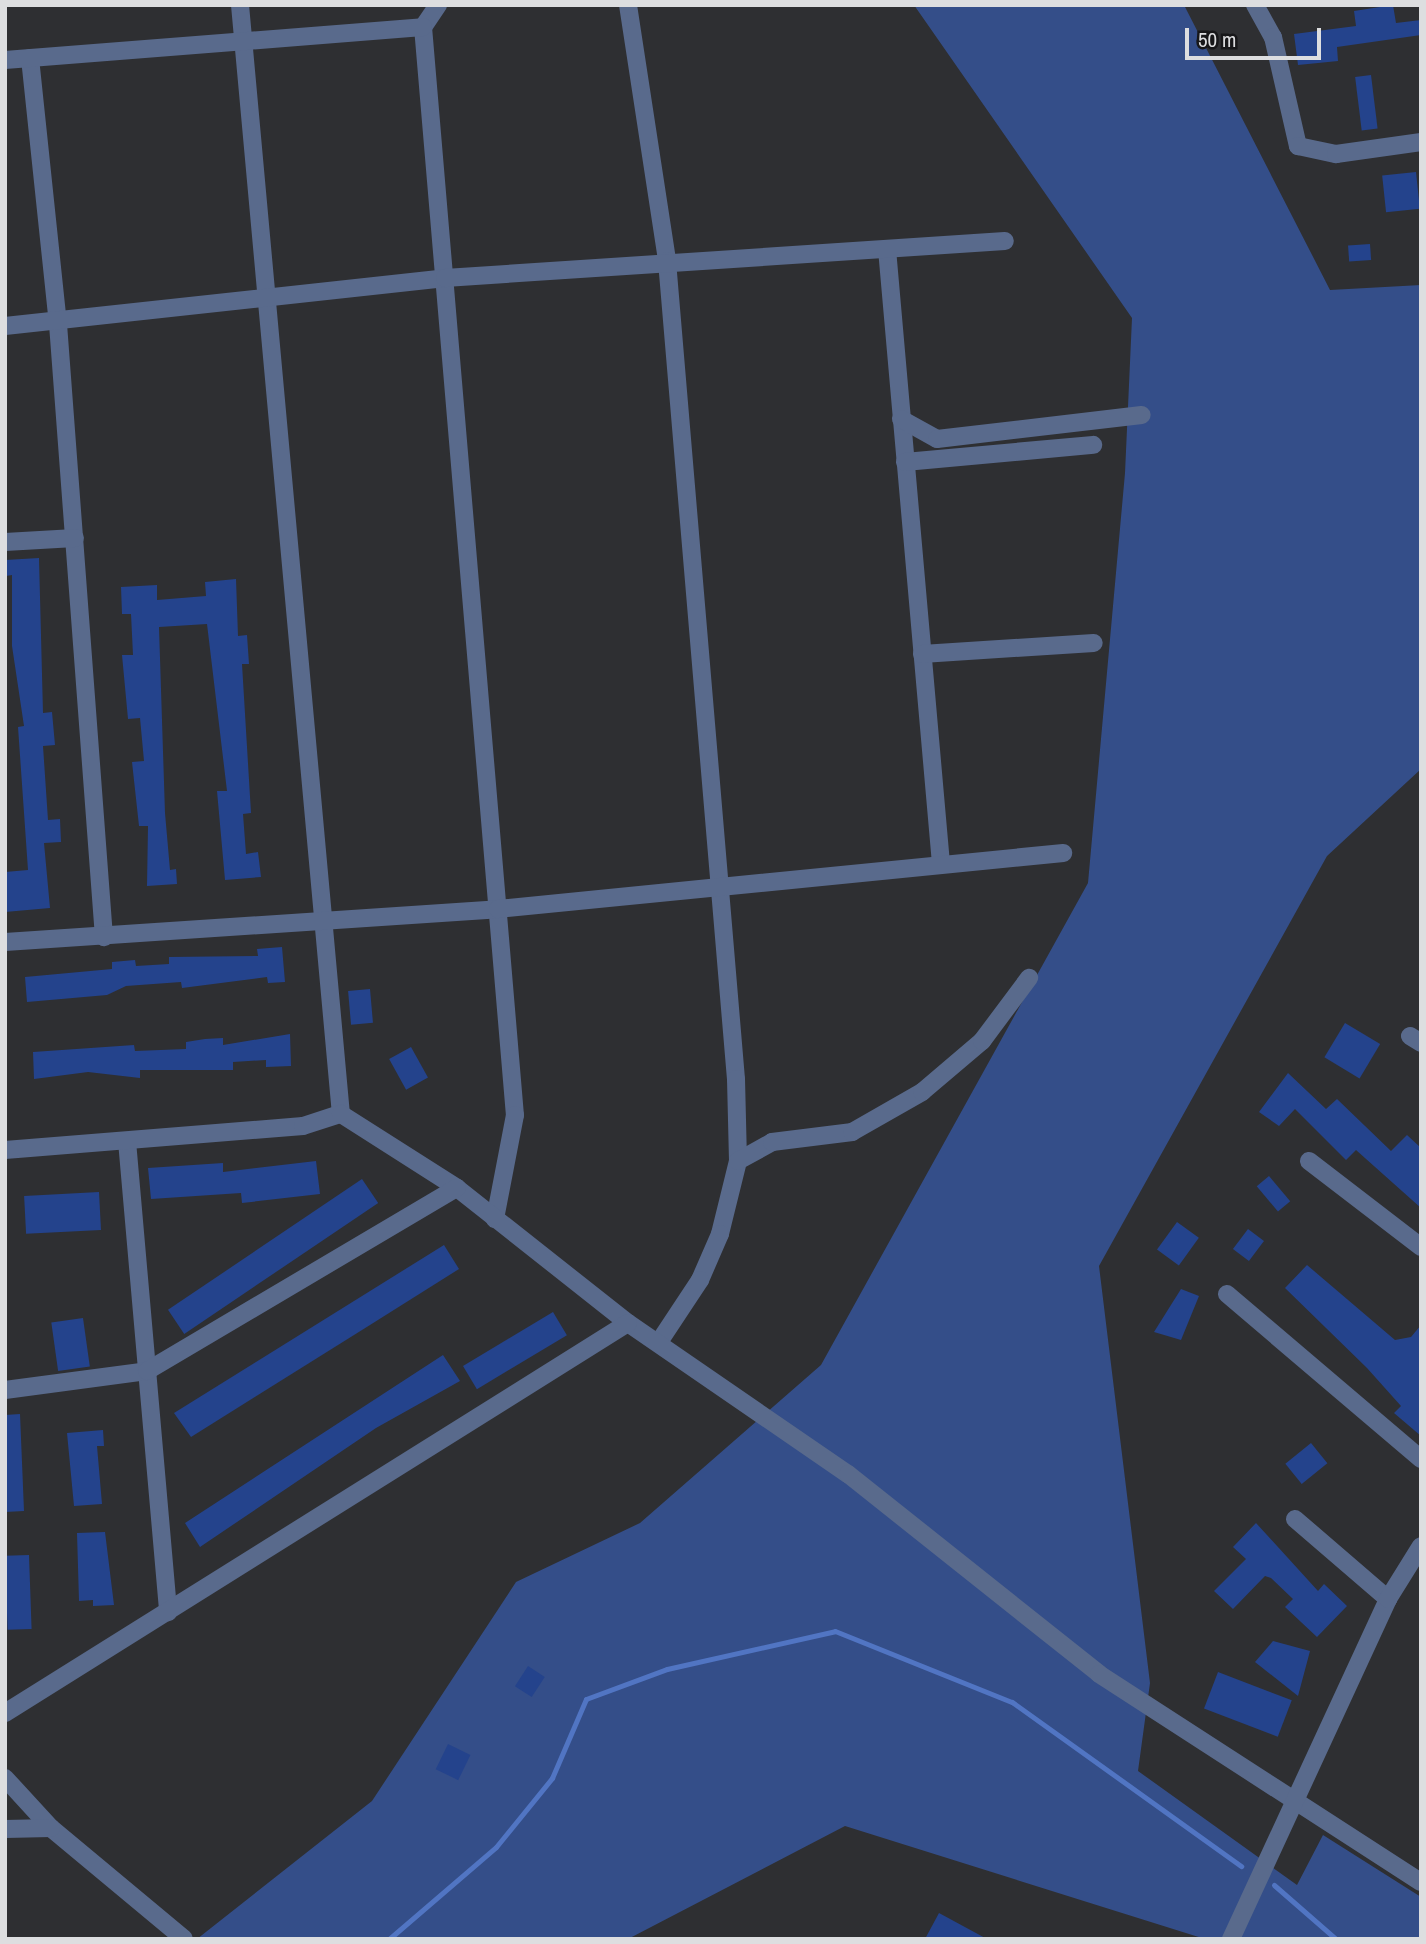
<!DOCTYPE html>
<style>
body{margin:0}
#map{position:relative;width:1426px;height:1944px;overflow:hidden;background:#2e2f32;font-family:"Archivo Narrow",sans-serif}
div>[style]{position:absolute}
.green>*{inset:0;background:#344e89}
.stream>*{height:5px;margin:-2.5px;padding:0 2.5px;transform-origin:2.5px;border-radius:2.5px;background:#5175c3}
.building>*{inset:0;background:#24438c;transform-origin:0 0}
.street>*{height:18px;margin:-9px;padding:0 9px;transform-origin:9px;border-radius:9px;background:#596a8c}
span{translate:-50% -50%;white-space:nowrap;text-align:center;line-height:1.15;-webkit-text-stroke:6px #171719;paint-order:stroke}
.frame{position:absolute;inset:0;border:7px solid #dddee0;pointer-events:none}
.scale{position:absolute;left:1185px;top:28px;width:136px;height:32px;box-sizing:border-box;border:4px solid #dddee0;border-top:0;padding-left:9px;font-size:21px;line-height:24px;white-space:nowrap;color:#dddee0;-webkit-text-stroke:5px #171719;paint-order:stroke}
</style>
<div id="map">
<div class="green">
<i style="clip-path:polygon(914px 5px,1184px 5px,1330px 290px,1421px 285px,1421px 769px,1327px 856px,1099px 1266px,1150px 1683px,1138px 1771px,1297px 1885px,1323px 1835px,1421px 1897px,1421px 1939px,1205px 1939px,845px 1826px,628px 1939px,197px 1939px,372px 1801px,516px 1582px,640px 1523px,821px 1365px,1088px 883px,1125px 473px,1132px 318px)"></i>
</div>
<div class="stream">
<i style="left:1274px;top:1885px;width:82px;rotate:41.1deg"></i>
<i style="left:389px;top:1939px;width:141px;rotate:-40.7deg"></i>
<i style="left:496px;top:1847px;width:89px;rotate:-50.9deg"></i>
<i style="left:552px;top:1778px;width:86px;rotate:-66.7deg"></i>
<i style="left:586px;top:1699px;width:86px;rotate:-20.3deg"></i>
<i style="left:667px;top:1669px;width:172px;rotate:-12.7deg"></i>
<i style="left:835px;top:1631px;width:191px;rotate:21.9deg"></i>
<i style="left:1012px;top:1702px;width:282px;rotate:35.6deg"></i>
</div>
<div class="building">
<i style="clip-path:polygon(1393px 5px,1396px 23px,1421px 20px,1421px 35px,1337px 47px,1338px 61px,1298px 65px,1294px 34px,1356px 26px,1354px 11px)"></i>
<i style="left:1371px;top:75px;width:54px;height:16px;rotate:83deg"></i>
<i style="left:1416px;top:172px;width:37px;height:34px;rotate:84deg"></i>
<i style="left:1370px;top:244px;width:16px;height:22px;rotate:86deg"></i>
<i style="clip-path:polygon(39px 558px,43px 713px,52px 712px,55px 745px,43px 746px,48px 820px,60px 819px,61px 842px,44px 843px,50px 908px,5px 912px,5px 872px,28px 870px,18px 727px,24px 726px,12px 646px,12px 575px,6px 576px,5px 560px)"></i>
<i style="clip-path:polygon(236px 579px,238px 636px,247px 635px,249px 664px,242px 664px,251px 813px,243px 814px,246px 854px,258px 852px,261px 877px,225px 880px,217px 791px,227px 791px,207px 624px,159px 627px,165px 813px,170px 870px,176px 869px,177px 884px,147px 886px,148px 826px,139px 826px,132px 762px,144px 761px,140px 718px,128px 719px,122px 655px,133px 655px,131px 614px,122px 614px,121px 587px,157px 585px,157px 600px,206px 596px,205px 582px)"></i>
<i style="clip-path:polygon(282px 947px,285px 982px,268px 983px,267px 977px,182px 988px,181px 982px,126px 986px,107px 995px,27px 1002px,25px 977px,112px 969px,112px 962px,135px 960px,136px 966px,169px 964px,169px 957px,258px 956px,257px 949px)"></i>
<i style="left:370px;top:989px;width:34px;height:22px;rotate:85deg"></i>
<i style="left:1345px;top:1023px;width:41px;height:40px;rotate:31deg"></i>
<i style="clip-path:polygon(290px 1034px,291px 1066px,266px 1067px,266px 1060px,233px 1062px,233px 1070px,140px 1070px,140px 1078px,88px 1072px,34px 1079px,33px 1052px,134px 1045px,135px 1051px,186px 1049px,186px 1042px,205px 1039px,223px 1038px,223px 1045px)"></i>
<i style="left:411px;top:1047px;width:35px;height:25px;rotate:61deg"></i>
<i style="clip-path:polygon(1288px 1073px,1326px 1109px,1337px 1099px,1391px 1151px,1407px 1135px,1421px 1148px,1421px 1208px,1356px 1150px,1346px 1160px,1295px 1109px,1279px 1126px,1259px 1112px)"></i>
<i style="clip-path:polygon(316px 1161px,320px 1194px,242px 1203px,241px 1193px,151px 1199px,148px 1168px,223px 1163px,223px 1172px)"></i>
<i style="left:1269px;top:1176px;width:33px;height:16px;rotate:50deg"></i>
<i style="left:362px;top:1179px;width:29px;height:234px;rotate:56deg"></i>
<i style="left:99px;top:1192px;width:38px;height:75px;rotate:87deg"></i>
<i style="left:1177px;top:1222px;width:27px;height:34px;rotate:36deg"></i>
<i style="left:1248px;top:1229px;width:20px;height:25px;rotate:37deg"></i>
<i style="clip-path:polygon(444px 1245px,459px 1269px,370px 1325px,191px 1437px,174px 1413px)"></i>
<i style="clip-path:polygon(1307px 1265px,1395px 1340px,1411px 1337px,1421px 1325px,1421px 1436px,1394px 1413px,1401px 1406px,1367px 1368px,1285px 1288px)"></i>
<i style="clip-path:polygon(1181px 1289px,1199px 1296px,1181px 1340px,1154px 1332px)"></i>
<i style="left:553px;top:1312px;width:27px;height:105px;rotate:59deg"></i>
<i style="left:83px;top:1318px;width:49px;height:32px;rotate:82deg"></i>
<i style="clip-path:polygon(443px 1355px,460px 1381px,376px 1428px,200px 1547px,185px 1523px)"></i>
<i style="clip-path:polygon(20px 1414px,24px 1511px,5px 1512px,5px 1415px)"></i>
<i style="clip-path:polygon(103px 1430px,104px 1446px,97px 1446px,102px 1504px,74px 1506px,67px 1433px)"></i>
<i style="left:1311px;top:1443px;width:26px;height:33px;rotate:51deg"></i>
<i style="clip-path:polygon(1256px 1523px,1318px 1591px,1324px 1584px,1347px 1606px,1317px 1637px,1285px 1607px,1293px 1599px,1271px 1578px,1265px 1576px,1233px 1609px,1214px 1591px,1246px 1559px,1233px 1547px)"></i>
<i style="clip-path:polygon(105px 1532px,114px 1605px,93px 1606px,93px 1600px,79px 1601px,77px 1533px)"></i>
<i style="left:29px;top:1555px;width:74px;height:24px;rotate:88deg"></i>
<i style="clip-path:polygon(1273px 1641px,1310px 1651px,1298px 1696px,1255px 1662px)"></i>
<i style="left:528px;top:1666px;width:20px;height:24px;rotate:33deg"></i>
<i style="left:1218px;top:1672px;width:79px;height:39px;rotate:21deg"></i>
<i style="left:448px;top:1744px;width:25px;height:28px;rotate:26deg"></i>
<i style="clip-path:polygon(939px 1913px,987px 1939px,925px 1939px)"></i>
</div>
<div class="street">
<i style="left:240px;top:5px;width:1114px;rotate:84.8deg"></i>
<i style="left:438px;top:5px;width:27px;rotate:124deg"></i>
<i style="left:423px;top:27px;width:1092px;rotate:85.17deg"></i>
<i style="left:515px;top:1115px;width:106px;rotate:100.9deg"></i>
<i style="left:628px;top:5px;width:259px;rotate:81.3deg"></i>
<i style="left:667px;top:261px;width:821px;rotate:85.18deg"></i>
<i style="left:736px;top:1079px;width:82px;rotate:88.6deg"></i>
<i style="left:738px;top:1161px;width:75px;rotate:103.9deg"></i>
<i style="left:720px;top:1234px;width:50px;rotate:113.5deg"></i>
<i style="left:700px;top:1280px;width:74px;rotate:123.5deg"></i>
<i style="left:1255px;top:5px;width:37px;rotate:61deg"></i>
<i style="left:1273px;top:37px;width:112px;rotate:77.1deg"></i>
<i style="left:1298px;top:146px;width:39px;rotate:12deg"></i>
<i style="left:1336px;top:154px;width:86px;rotate:-8deg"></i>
<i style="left:30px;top:58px;width:267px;rotate:84deg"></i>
<i style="left:58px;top:324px;width:615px;rotate:85.71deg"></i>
<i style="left:5px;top:60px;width:419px;rotate:-4.5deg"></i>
<i style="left:887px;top:249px;width:617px;rotate:84.98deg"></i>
<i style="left:5px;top:326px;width:443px;rotate:-6.2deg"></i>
<i style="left:445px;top:278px;width:561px;rotate:-3.78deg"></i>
<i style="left:901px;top:419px;width:41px;rotate:29.1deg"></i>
<i style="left:937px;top:439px;width:206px;rotate:-6.7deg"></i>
<i style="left:905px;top:462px;width:189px;rotate:-5.2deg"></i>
<i style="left:5px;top:542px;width:70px;rotate:-3.3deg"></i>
<i style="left:922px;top:654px;width:172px;rotate:-3.7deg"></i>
<i style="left:5px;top:942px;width:494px;rotate:-3.8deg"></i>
<i style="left:498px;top:909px;width:568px;rotate:-5.66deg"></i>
<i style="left:1410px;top:1036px;width:13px;rotate:32deg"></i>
<i style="left:127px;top:1141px;width:473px;rotate:85deg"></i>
<i style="left:5px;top:1150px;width:299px;rotate:-4.6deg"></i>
<i style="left:303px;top:1126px;width:40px;rotate:-18deg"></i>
<i style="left:341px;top:1114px;width:138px;rotate:32.5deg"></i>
<i style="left:457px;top:1188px;width:218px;rotate:38.3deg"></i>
<i style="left:628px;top:1323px;width:267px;rotate:34.5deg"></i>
<i style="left:848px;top:1474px;width:321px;rotate:38.5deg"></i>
<i style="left:1099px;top:1674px;width:383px;rotate:32.9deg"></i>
<i style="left:738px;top:1161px;width:39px;rotate:-29deg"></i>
<i style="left:772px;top:1142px;width:81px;rotate:-7.1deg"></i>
<i style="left:852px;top:1132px;width:81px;rotate:-29.7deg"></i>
<i style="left:922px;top:1092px;width:79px;rotate:-40.4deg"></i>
<i style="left:982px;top:1041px;width:79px;rotate:-53.3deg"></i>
<i style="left:1309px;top:1161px;width:141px;rotate:37.5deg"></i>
<i style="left:1227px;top:1294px;width:255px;rotate:40.4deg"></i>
<i style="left:5px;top:1390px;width:143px;rotate:-7.6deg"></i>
<i style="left:147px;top:1371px;width:360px;rotate:-30.6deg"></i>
<i style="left:1295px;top:1519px;width:123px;rotate:40.7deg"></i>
<i style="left:5px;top:1713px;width:735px;rotate:-32.05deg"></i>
<i style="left:5px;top:1778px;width:68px;rotate:47.4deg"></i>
<i style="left:51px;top:1828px;width:173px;rotate:39.8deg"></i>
<i style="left:5px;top:1829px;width:46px;rotate:-1.2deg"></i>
<i style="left:1231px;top:1939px;width:374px;rotate:-65.2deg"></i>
<i style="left:1388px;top:1599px;width:62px;rotate:-58.1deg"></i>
</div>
<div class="frame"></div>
<div class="scale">50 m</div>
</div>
